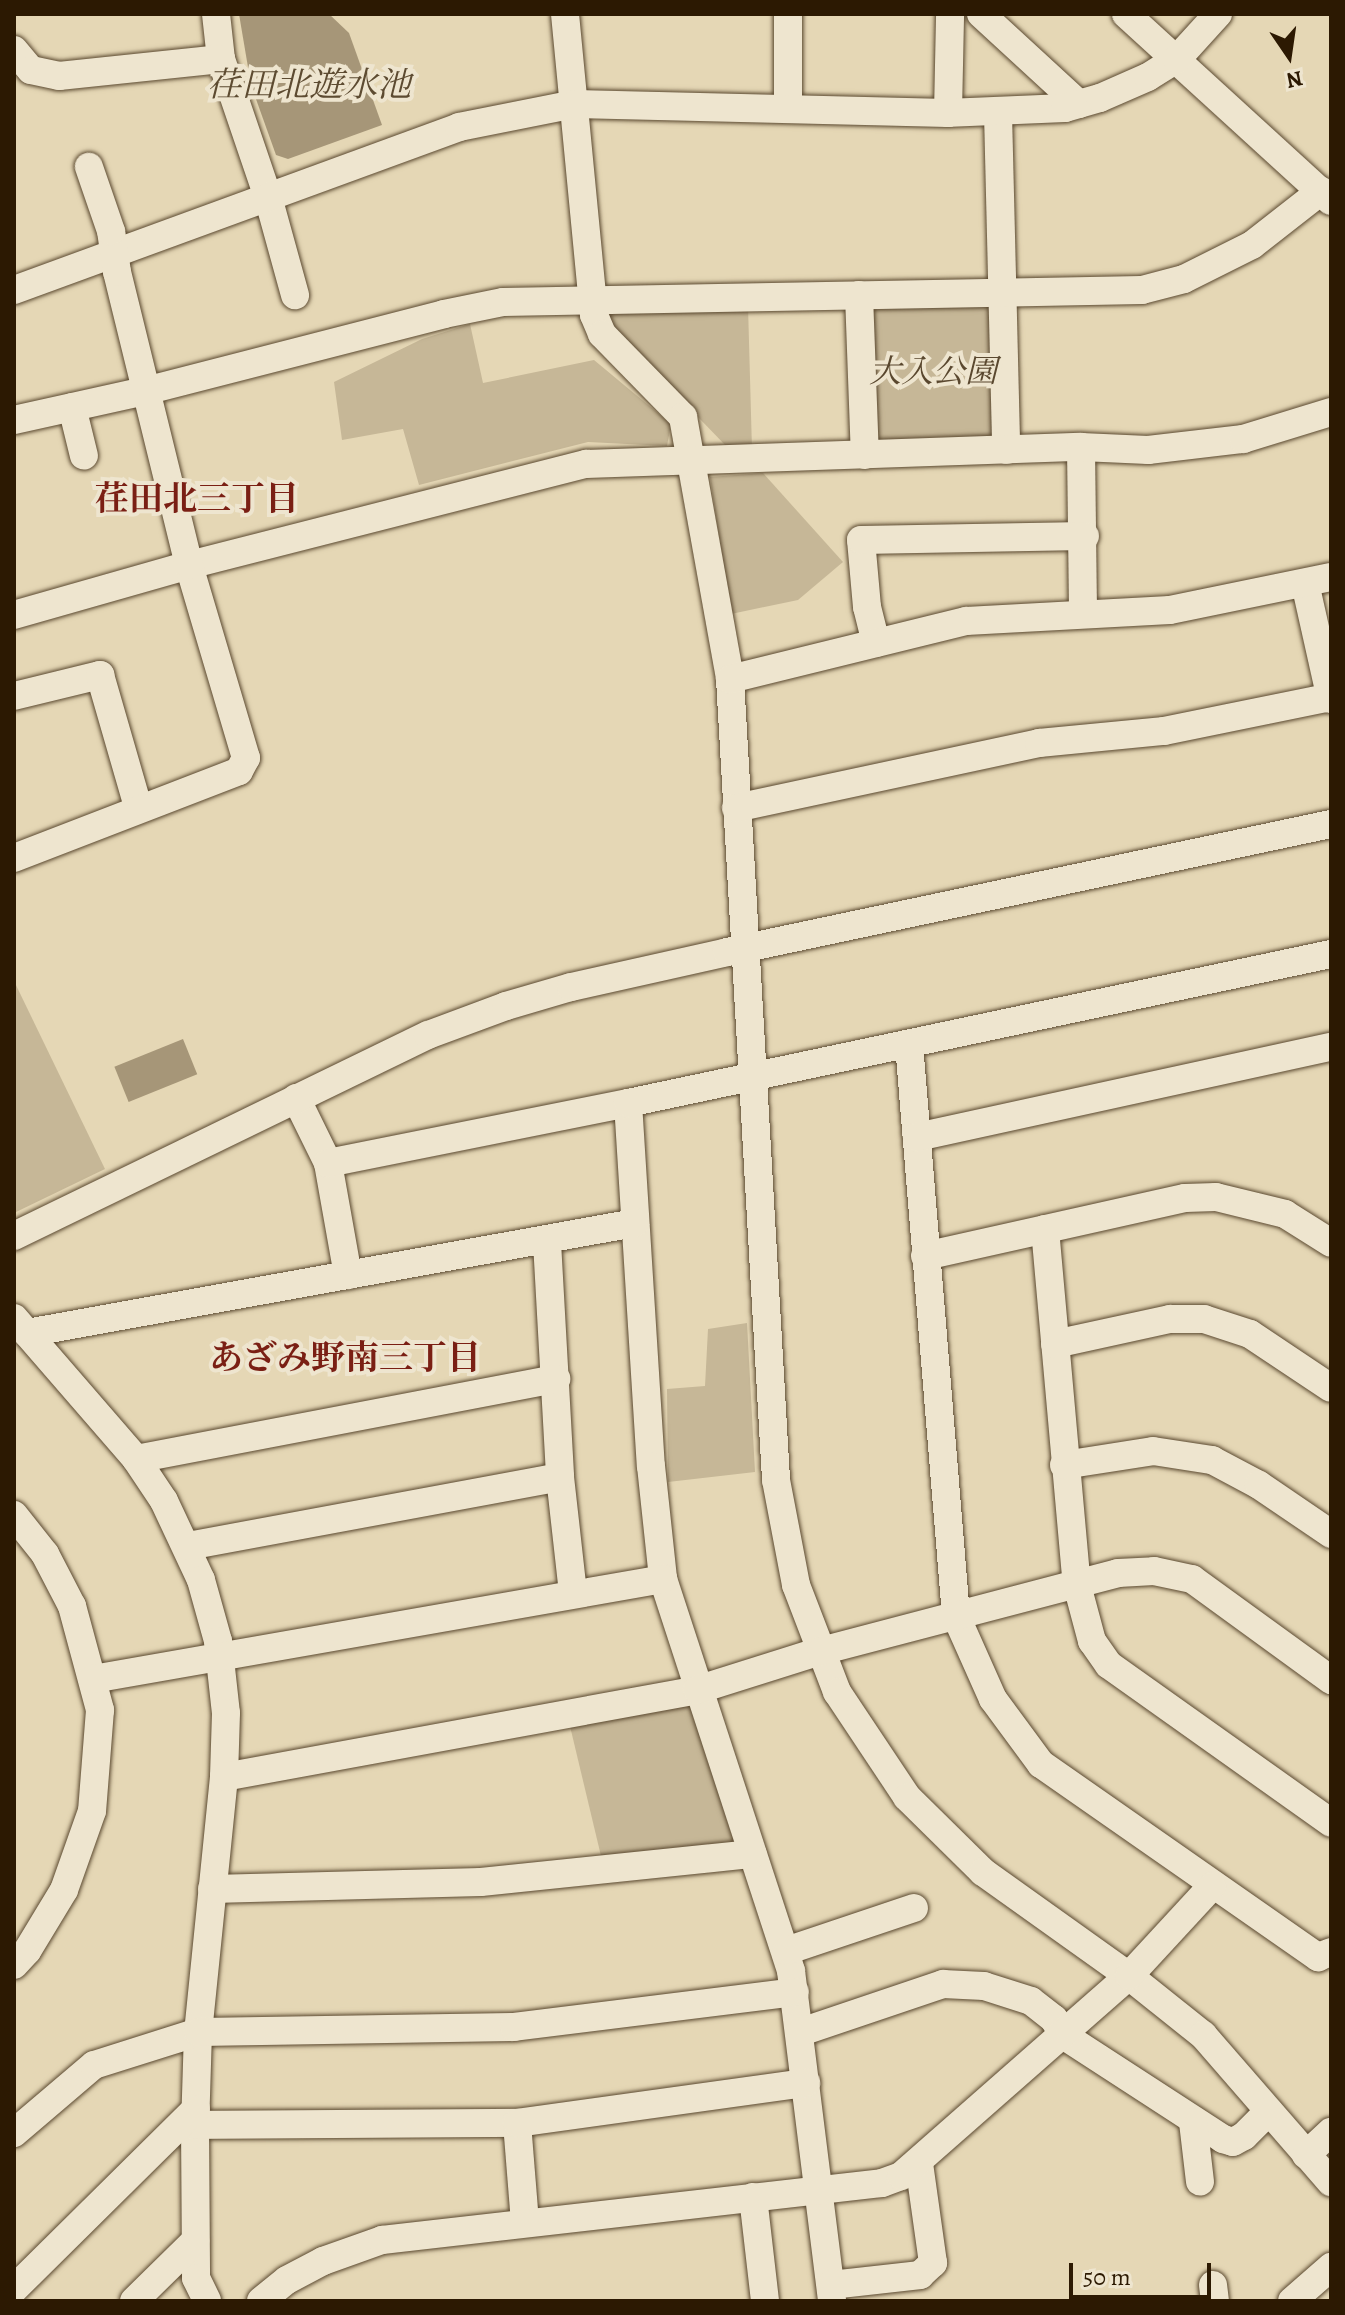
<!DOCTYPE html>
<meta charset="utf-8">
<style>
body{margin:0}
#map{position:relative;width:1345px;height:2315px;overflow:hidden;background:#e5d7b5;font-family:Alegreya,"Noto Serif JP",serif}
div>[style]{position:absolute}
.green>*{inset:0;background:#c6b797;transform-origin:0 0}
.water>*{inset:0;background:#a69678;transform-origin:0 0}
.roads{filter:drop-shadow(0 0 2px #5a482f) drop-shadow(0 0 2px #5a482f)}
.minor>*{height:28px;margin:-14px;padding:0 14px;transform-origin:14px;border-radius:14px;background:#eee5cf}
span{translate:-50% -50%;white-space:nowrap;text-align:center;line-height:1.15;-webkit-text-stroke:8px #eee5cf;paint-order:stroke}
.park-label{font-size:32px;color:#5a482f;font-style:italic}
.water-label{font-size:34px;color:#5d4b31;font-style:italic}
.neighbourhood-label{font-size:34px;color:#7a1f14;font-weight:700}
.frame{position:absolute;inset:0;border:16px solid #2c1902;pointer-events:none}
.north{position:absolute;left:1249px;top:16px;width:80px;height:80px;-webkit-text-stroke:6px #eee5cf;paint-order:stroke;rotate:167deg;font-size:22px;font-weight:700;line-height:32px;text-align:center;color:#2c1902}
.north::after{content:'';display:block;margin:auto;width:28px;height:36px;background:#2c1902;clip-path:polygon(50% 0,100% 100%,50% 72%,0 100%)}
.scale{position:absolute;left:1069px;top:2263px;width:142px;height:36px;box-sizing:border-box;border:4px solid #2c1902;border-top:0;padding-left:10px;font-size:24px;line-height:28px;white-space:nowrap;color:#2c1902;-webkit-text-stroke:6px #eee5cf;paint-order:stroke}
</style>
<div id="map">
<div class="green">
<i style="left:993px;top:301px;width:142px;height:126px;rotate:89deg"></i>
<i style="clip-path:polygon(748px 306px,752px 450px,728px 448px,606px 322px,617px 307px)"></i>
<i style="clip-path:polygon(470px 324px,483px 383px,594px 360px,671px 424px,667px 446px,588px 442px,419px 485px,403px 429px,342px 440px,334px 382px,422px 339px)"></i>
<i style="clip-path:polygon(763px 473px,843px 562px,798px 600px,731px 614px,710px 477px)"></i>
<i style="clip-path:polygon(14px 981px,105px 1169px,14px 1213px)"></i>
<i style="clip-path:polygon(747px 1323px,755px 1472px,668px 1482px,667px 1389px,705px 1386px,708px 1329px)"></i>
<i style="clip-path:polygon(688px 1698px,741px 1842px,601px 1856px,569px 1722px)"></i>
</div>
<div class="water">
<i style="clip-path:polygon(239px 14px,329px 14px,349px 33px,382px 125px,288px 159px,276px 155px,251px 85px)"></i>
<i style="left:183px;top:1039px;width:38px;height:74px;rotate:68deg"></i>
</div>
<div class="roads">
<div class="minor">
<i style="left:216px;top:14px;width:45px;rotate:83.7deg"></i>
<i style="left:221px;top:59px;width:146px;rotate:71.2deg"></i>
<i style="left:268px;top:197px;width:102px;rotate:74.6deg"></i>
<i style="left:565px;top:14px;width:302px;rotate:84.5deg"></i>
<i style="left:594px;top:315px;width:21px;rotate:67deg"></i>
<i style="left:602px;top:334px;width:116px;rotate:45.7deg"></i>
<i style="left:683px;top:417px;width:266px;rotate:79.8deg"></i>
<i style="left:730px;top:679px;width:802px;rotate:86.71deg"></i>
<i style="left:776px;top:1480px;width:107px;rotate:79.2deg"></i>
<i style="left:796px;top:1585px;width:115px;rotate:69deg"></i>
<i style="left:837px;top:1692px;width:126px;rotate:56.3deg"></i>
<i style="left:907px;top:1797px;width:107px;rotate:44.6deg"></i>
<i style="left:983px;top:1872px;width:179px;rotate:35.5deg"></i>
<i style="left:1129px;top:1976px;width:95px;rotate:38.6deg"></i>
<i style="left:1203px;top:2035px;width:195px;rotate:49deg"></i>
<i style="left:788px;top:14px;width:95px;rotate:90deg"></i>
<i style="left:981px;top:14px;width:133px;rotate:42.6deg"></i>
<i style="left:1126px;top:14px;width:277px;rotate:42.4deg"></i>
<i style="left:14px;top:50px;width:26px;rotate:50deg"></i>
<i style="left:31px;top:70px;width:29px;rotate:12deg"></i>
<i style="left:59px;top:76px;width:163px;rotate:-6deg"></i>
<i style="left:948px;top:113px;width:99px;rotate:-88.8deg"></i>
<i style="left:998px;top:113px;width:337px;rotate:88.6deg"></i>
<i style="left:14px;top:290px;width:474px;rotate:-20.1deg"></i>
<i style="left:459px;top:127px;width:118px;rotate:-11.2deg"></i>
<i style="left:575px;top:104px;width:373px;rotate:1.4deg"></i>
<i style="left:948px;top:113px;width:117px;rotate:-2.4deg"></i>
<i style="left:1065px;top:108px;width:36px;rotate:-16deg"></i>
<i style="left:1100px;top:98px;width:52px;rotate:-23.6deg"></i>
<i style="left:1148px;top:77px;width:34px;rotate:-32deg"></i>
<i style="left:1177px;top:59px;width:61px;rotate:-47.7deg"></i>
<i style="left:859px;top:295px;width:160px;rotate:87.9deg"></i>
<i style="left:72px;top:407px;width:50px;rotate:76.2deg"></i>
<i style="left:14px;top:420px;width:134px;rotate:-12.5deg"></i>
<i style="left:145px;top:391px;width:309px;rotate:-14.4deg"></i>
<i style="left:444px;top:314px;width:60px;rotate:-11.5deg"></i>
<i style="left:503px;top:302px;width:639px;rotate:-1.08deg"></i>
<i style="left:1142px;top:290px;width:43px;rotate:-14.7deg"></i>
<i style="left:1184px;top:279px;width:76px;rotate:-26.6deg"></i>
<i style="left:1252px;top:245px;width:88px;rotate:-38deg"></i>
<i style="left:1081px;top:447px;width:167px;rotate:89.3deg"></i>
<i style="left:1305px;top:583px;width:119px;rotate:77.4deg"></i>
<i style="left:14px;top:615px;width:182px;rotate:-15.9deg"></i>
<i style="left:189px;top:565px;width:410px;rotate:-14.3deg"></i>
<i style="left:586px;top:464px;width:495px;rotate:-2deg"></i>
<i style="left:1081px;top:447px;width:67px;rotate:2.6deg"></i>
<i style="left:1148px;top:450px;width:96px;rotate:-6.6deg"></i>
<i style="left:1243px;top:439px;width:92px;rotate:-17.1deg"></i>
<i style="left:876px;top:643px;width:37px;rotate:-104deg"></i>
<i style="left:867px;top:607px;width:67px;rotate:-95.1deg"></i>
<i style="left:861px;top:540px;width:224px;rotate:-1deg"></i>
<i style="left:730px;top:679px;width:243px;rotate:-13.8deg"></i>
<i style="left:966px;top:621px;width:204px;rotate:-3.1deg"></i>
<i style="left:1170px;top:610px;width:164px;rotate:-11.6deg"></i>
<i style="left:14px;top:696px;width:89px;rotate:-13.7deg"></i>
<i style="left:100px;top:675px;width:137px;rotate:73.9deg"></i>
<i style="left:736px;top:808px;width:310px;rotate:-12.1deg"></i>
<i style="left:1039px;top:743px;width:126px;rotate:-5.5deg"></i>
<i style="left:1164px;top:731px;width:170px;rotate:-11.5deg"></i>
<i style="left:14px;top:858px;width:241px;rotate:-21.1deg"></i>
<i style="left:239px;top:771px;width:15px;rotate:-62deg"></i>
<i style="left:246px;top:758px;width:201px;rotate:-106.5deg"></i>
<i style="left:189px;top:565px;width:302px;rotate:-103.8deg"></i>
<i style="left:117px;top:272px;width:41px;rotate:-98.3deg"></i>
<i style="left:111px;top:231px;width:68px;rotate:-109deg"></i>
<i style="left:909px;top:1044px;width:574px;rotate:85.3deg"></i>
<i style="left:956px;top:1616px;width:91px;rotate:66deg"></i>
<i style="left:993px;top:1699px;width:81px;rotate:53.6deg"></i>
<i style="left:1041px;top:1764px;width:338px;rotate:34.9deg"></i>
<i style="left:1318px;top:1957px;width:14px;rotate:-21deg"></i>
<i style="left:296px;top:1098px;width:72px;rotate:63.8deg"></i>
<i style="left:328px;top:1163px;width:114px;rotate:79.9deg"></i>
<i style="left:628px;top:1103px;width:364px;rotate:86.4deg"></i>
<i style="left:651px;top:1466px;width:114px;rotate:83.9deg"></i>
<i style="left:663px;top:1579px;width:412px;rotate:71.9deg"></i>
<i style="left:791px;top:1971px;width:333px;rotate:82.9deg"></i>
<i style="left:917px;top:1137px;width:424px;rotate:-12.3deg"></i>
<i style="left:328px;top:1163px;width:306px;rotate:-11.3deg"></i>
<i style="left:628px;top:1103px;width:719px;rotate:-11.97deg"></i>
<i style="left:1045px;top:1229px;width:357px;rotate:84.9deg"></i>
<i style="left:1077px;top:1585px;width:58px;rotate:75deg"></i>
<i style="left:1092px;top:1641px;width:29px;rotate:55deg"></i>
<i style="left:1109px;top:1665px;width:272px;rotate:35.4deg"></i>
<i style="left:14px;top:1236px;width:460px;rotate:-25.9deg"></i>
<i style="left:428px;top:1035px;width:83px;rotate:-20.4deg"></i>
<i style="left:506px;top:1006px;width:68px;rotate:-16.3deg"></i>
<i style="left:571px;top:987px;width:160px;rotate:-12.6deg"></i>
<i style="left:727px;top:952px;width:617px;rotate:-11.97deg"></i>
<i style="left:547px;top:1242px;width:235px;rotate:86.8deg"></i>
<i style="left:560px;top:1477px;width:116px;rotate:83.6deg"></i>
<i style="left:925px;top:1256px;width:266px;rotate:-12.6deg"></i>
<i style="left:1185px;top:1198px;width:31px;rotate:-2deg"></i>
<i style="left:1216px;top:1197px;width:71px;rotate:13.8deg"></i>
<i style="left:1285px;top:1214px;width:54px;rotate:32.2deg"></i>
<i style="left:14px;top:1318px;width:186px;rotate:49.1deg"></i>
<i style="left:136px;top:1459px;width:50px;rotate:56.3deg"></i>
<i style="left:164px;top:1501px;width:87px;rotate:64.9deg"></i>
<i style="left:201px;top:1580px;width:63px;rotate:74.4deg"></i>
<i style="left:218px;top:1641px;width:72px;rotate:83.7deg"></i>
<i style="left:226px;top:1713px;width:64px;rotate:91.8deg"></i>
<i style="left:224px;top:1777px;width:256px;rotate:95.8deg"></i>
<i style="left:198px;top:2032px;width:93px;rotate:91.8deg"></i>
<i style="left:195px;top:2125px;width:153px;rotate:89.6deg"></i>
<i style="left:196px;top:2278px;width:25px;rotate:64deg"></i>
<i style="left:27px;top:1333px;width:618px;rotate:-10.26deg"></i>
<i style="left:1055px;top:1344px;width:118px;rotate:-12.3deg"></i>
<i style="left:1170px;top:1319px;width:34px"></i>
<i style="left:1204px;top:1319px;width:48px;rotate:18.1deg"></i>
<i style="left:1250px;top:1334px;width:97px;rotate:33.7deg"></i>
<i style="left:136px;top:1459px;width:428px;rotate:-10.8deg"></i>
<i style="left:1064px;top:1465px;width:90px;rotate:-8.9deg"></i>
<i style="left:1153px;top:1451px;width:60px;rotate:8.7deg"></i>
<i style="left:1212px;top:1460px;width:53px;rotate:28deg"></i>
<i style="left:1259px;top:1485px;width:87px;rotate:34.2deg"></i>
<i style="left:14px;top:1515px;width:50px;rotate:51.5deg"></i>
<i style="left:45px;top:1554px;width:59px;rotate:62.6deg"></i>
<i style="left:72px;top:1606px;width:108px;rotate:74.9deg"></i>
<i style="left:100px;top:1710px;width:101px;rotate:94.5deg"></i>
<i style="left:92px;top:1811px;width:84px;rotate:109.5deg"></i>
<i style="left:64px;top:1890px;width:71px;rotate:121.2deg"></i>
<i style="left:27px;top:1951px;width:19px;rotate:133deg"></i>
<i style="left:188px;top:1546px;width:378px;rotate:-10.5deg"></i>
<i style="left:93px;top:1679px;width:579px;rotate:-9.95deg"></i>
<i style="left:224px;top:1777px;width:481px;rotate:-10.4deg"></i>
<i style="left:697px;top:1690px;width:130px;rotate:-17.5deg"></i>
<i style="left:821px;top:1651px;width:307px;rotate:-14.7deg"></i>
<i style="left:1118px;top:1573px;width:36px;rotate:-3deg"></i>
<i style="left:1154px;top:1571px;width:39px;rotate:12deg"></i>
<i style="left:1192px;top:1579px;width:172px;rotate:36deg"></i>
<i style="left:212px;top:1889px;width:269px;rotate:-1.5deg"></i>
<i style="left:481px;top:1882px;width:273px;rotate:-5.9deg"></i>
<i style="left:786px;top:1951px;width:135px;rotate:-18.6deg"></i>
<i style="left:801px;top:2032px;width:150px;rotate:-18.7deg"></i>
<i style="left:943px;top:1984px;width:41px;rotate:2.8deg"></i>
<i style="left:984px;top:1986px;width:49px;rotate:17.7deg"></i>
<i style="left:1031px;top:2001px;width:29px;rotate:38deg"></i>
<i style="left:1054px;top:2019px;width:18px;rotate:61deg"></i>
<i style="left:1063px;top:2035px;width:191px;rotate:33deg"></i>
<i style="left:1223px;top:2139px;width:10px;rotate:17deg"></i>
<i style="left:1233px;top:2142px;width:13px;rotate:-29deg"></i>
<i style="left:1244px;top:2136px;width:35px;rotate:-45deg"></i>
<i style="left:1193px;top:2122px;width:60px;rotate:83.3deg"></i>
<i style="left:517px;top:2123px;width:99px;rotate:85.4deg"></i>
<i style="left:195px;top:2125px;width:322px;rotate:-0.4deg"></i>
<i style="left:517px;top:2123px;width:292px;rotate:-7.9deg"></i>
<i style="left:14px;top:2133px;width:105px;rotate:-40.4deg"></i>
<i style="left:94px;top:2065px;width:109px;rotate:-17.6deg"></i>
<i style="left:198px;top:2032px;width:316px;rotate:-0.9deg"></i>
<i style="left:514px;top:2027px;width:283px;rotate:-7.1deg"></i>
<i style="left:1306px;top:2155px;width:34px;rotate:-43deg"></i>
<i style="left:753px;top:2197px;width:105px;rotate:83.4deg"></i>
<i style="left:831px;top:2285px;width:90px;rotate:-6.4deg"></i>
<i style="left:920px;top:2275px;width:18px;rotate:-43deg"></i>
<i style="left:933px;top:2263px;width:101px;rotate:-98deg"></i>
<i style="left:1213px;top:2285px;width:16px;rotate:83deg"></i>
<i style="left:14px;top:2289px;width:256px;rotate:-44.7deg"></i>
<i style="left:134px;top:2301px;width:86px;rotate:-44.5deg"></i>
<i style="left:261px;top:2301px;width:33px;rotate:-39deg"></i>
<i style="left:287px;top:2280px;width:41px;rotate:-27.8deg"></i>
<i style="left:323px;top:2261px;width:63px;rotate:-19.6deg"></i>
<i style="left:382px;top:2240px;width:503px;rotate:-6.5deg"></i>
<i style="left:882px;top:2183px;width:20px;rotate:-20deg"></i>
<i style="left:901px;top:2176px;width:303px;rotate:-41.3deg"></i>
<i style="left:1129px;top:1976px;width:122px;rotate:-47.3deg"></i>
<i style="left:1292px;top:2301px;width:52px;rotate:-41.1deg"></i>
</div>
</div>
<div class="park-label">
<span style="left:933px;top:371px">大入公園</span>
</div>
<div class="water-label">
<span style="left:309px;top:85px">荏田北遊水池</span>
</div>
<div class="neighbourhood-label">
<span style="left:197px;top:499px">荏田北三丁目</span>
<span style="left:345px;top:1358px">あざみ野南三丁目</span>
</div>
<div class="frame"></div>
<div class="north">N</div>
<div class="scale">50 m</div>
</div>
